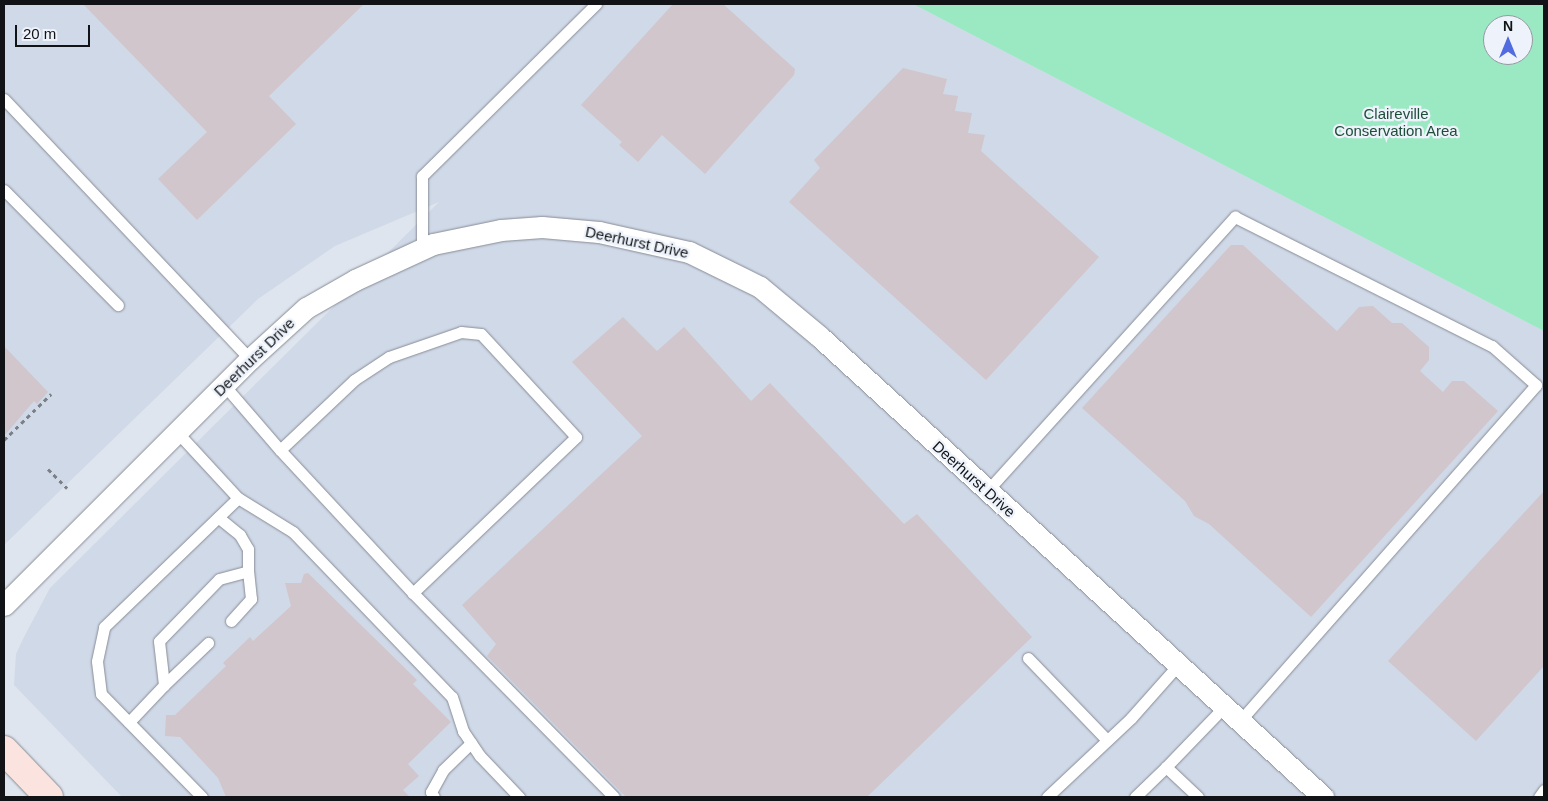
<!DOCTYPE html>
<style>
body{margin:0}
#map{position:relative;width:1548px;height:801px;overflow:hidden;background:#dfe5ee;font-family:Helvetica,sans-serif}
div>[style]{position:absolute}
.built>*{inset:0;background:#d0d9e8}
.green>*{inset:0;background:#9be9c3}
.building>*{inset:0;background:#d0c6cb}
.path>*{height:3px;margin-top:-1.5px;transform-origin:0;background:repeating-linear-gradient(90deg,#7b7f86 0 4px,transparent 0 8px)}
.roads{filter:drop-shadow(0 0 1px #878c95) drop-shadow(0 0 1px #878c95)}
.lane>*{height:11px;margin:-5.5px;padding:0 5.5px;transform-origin:5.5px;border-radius:5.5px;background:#fff}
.street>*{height:21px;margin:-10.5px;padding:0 10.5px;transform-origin:10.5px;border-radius:10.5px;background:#fff}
.secondary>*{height:28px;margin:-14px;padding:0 14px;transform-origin:14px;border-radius:14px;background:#fbe4df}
span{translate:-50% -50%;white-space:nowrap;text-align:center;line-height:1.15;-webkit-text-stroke:4.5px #edf2fb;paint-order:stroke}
.park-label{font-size:15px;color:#1e4d39}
.street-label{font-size:15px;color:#111316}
.frame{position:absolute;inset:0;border:5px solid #111316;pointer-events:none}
.north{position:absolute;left:1483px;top:15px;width:50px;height:50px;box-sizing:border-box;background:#edf2fb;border:1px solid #95999f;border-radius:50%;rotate:0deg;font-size:14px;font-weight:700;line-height:20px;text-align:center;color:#111316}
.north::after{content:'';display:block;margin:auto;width:18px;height:22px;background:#516be0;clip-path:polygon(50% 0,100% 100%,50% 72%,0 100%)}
.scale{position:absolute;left:15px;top:25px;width:75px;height:22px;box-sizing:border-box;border:2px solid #111316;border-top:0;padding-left:6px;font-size:15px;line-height:18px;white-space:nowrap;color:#111316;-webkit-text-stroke:4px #edf2fb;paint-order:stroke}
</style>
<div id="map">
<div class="built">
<i style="clip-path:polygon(4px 4px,913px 4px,1544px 331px,1544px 797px,122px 797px,14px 685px,16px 654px,24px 637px,50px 588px,439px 202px,335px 246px,258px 299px,4px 545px)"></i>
</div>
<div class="green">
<i style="clip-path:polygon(evenodd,913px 4px,1544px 4px,1544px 331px,913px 4px,1493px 25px,1523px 25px,1523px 55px,1493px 55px,1493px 25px)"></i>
</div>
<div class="building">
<i style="clip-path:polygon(83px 4px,364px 4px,269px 96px,296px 124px,197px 220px,158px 179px,207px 132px)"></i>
<i style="clip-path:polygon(673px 4px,723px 4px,795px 69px,794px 75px,705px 174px,662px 135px,638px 162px,619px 145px,622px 142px,581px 105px)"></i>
<i style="clip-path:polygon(903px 68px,947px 79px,943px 94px,958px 96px,955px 111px,972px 113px,968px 133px,985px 135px,981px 151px,1099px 257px,986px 380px,789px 202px,820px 168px,814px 160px)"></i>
<i style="clip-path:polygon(1231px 245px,1243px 245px,1337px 331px,1359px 307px,1373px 306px,1392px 323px,1402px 323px,1429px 347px,1429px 360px,1420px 371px,1443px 392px,1452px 381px,1464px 381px,1498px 411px,1311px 617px,1209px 524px,1194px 516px,1185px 501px,1082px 408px)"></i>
<i style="clip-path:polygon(623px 317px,657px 351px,684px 327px,751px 401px,770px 383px,904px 524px,917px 514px,1032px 637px,867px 797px,626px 797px,487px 656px,496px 644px,462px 605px,642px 436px,572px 362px)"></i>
<i style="clip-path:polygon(4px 346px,48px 392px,37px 404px,34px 401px,4px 436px)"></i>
<i style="clip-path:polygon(1544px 491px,1544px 666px,1476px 741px,1388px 661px)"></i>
<i style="clip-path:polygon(308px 573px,417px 680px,413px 684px,451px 722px,408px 764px,419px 776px,403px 790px,410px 797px,226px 797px,218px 778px,180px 737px,165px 736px,166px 715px,175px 715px,226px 666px,223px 663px,250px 637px,253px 641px,291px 606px,285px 583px,301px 583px,304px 574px)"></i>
</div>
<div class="path">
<i style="left:4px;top:440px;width:66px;rotate:-44.4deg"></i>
<i style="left:48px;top:469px;width:27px;rotate:45deg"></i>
</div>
<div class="roads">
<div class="lane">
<i style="left:4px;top:99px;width:358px;rotate:46.6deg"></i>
<i style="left:4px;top:190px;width:162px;rotate:45.3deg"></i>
<i style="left:422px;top:249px;width:73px;rotate:-90deg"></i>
<i style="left:422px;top:176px;width:245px;rotate:-44.7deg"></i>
<i style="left:224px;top:385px;width:86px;rotate:49.3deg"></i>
<i style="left:280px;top:450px;width:195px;rotate:47.1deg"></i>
<i style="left:413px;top:593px;width:286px;rotate:45.4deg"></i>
<i style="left:177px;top:432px;width:90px;rotate:47.3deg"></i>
<i style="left:238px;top:498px;width:65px;rotate:31.7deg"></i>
<i style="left:293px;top:532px;width:229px;rotate:46.1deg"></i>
<i style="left:452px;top:697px;width:36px;rotate:72deg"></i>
<i style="left:463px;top:731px;width:30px;rotate:56deg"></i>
<i style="left:480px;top:756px;width:57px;rotate:46.4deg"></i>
<i style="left:280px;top:450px;width:102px;rotate:-43.4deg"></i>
<i style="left:354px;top:380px;width:42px;rotate:-33.3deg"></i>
<i style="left:389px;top:357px;width:76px;rotate:-19.1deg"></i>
<i style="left:461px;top:332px;width:20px;rotate:6deg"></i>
<i style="left:481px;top:334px;width:140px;rotate:47.3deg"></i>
<i style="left:576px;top:437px;width:226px;rotate:136.3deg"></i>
<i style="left:987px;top:491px;width:370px;rotate:-47.9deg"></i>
<i style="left:1235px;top:217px;width:288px;rotate:26.7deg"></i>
<i style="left:1492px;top:346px;width:59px;rotate:41.6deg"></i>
<i style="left:1536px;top:385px;width:448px;rotate:131.4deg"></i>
<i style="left:231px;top:621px;width:30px;rotate:-48deg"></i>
<i style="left:251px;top:599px;width:28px;rotate:-96deg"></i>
<i style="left:1028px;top:658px;width:114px;rotate:46.1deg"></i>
<i style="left:164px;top:685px;width:61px;rotate:-43.7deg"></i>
<i style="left:129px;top:722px;width:51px;rotate:-46.6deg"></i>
<i style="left:164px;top:685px;width:44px;rotate:-96.5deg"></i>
<i style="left:159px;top:641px;width:86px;rotate:-45.9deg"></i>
<i style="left:219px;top:579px;width:30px;rotate:-15deg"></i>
<i style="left:248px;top:571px;width:22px;rotate:-90deg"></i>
<i style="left:248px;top:549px;width:16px;rotate:-120deg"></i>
<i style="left:240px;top:535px;width:28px;rotate:-141deg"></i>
<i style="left:202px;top:797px;width:144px;rotate:-134.4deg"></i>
<i style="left:101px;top:694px;width:33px;rotate:-97deg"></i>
<i style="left:97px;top:661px;width:35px;rotate:-78deg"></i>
<i style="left:104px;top:627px;width:186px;rotate:-43.9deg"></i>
<i style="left:434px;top:797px;width:6px;rotate:-121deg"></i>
<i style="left:431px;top:792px;width:25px;rotate:-61deg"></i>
<i style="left:443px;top:770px;width:39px;rotate:-44deg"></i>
<i style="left:1047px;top:797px;width:115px;rotate:-43.2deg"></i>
<i style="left:1131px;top:718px;width:71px;rotate:-48.4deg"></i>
<i style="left:1135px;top:797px;width:43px;rotate:-44.1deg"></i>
<i style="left:1198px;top:797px;width:44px;rotate:-136.8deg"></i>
<i style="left:1166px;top:767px;width:83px;rotate:-46deg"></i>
<i style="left:1539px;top:797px;width:9px;rotate:-54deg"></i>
</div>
<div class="street">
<i style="left:4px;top:605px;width:348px;rotate:-45deg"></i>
<i style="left:250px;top:359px;width:76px;rotate:-42.3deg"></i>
<i style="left:306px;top:308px;width:56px;rotate:-29.7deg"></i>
<i style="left:355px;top:280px;width:86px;rotate:-24.8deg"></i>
<i style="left:433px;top:244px;width:69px;rotate:-11.6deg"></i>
<i style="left:501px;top:230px;width:41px;rotate:-4.2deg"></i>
<i style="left:542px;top:227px;width:57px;rotate:5deg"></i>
<i style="left:599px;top:232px;width:92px;rotate:12.5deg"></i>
<i style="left:689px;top:252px;width:79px;rotate:26.2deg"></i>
<i style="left:760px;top:287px;width:78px;rotate:39.8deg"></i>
<i style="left:820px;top:337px;width:682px;rotate:42.44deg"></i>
</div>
<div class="secondary">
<i style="left:4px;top:750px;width:65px;rotate:46.2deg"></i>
</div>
</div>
<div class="park-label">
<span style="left:1396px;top:122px">Claireville<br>Conservation Area</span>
</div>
<div class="street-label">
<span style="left:637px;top:242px;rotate:12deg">Deerhurst Drive</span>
<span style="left:254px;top:357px;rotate:-44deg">Deerhurst Drive</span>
<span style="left:974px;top:479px;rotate:42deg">Deerhurst Drive</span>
</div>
<div class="frame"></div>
<div class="north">N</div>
<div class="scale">20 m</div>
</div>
